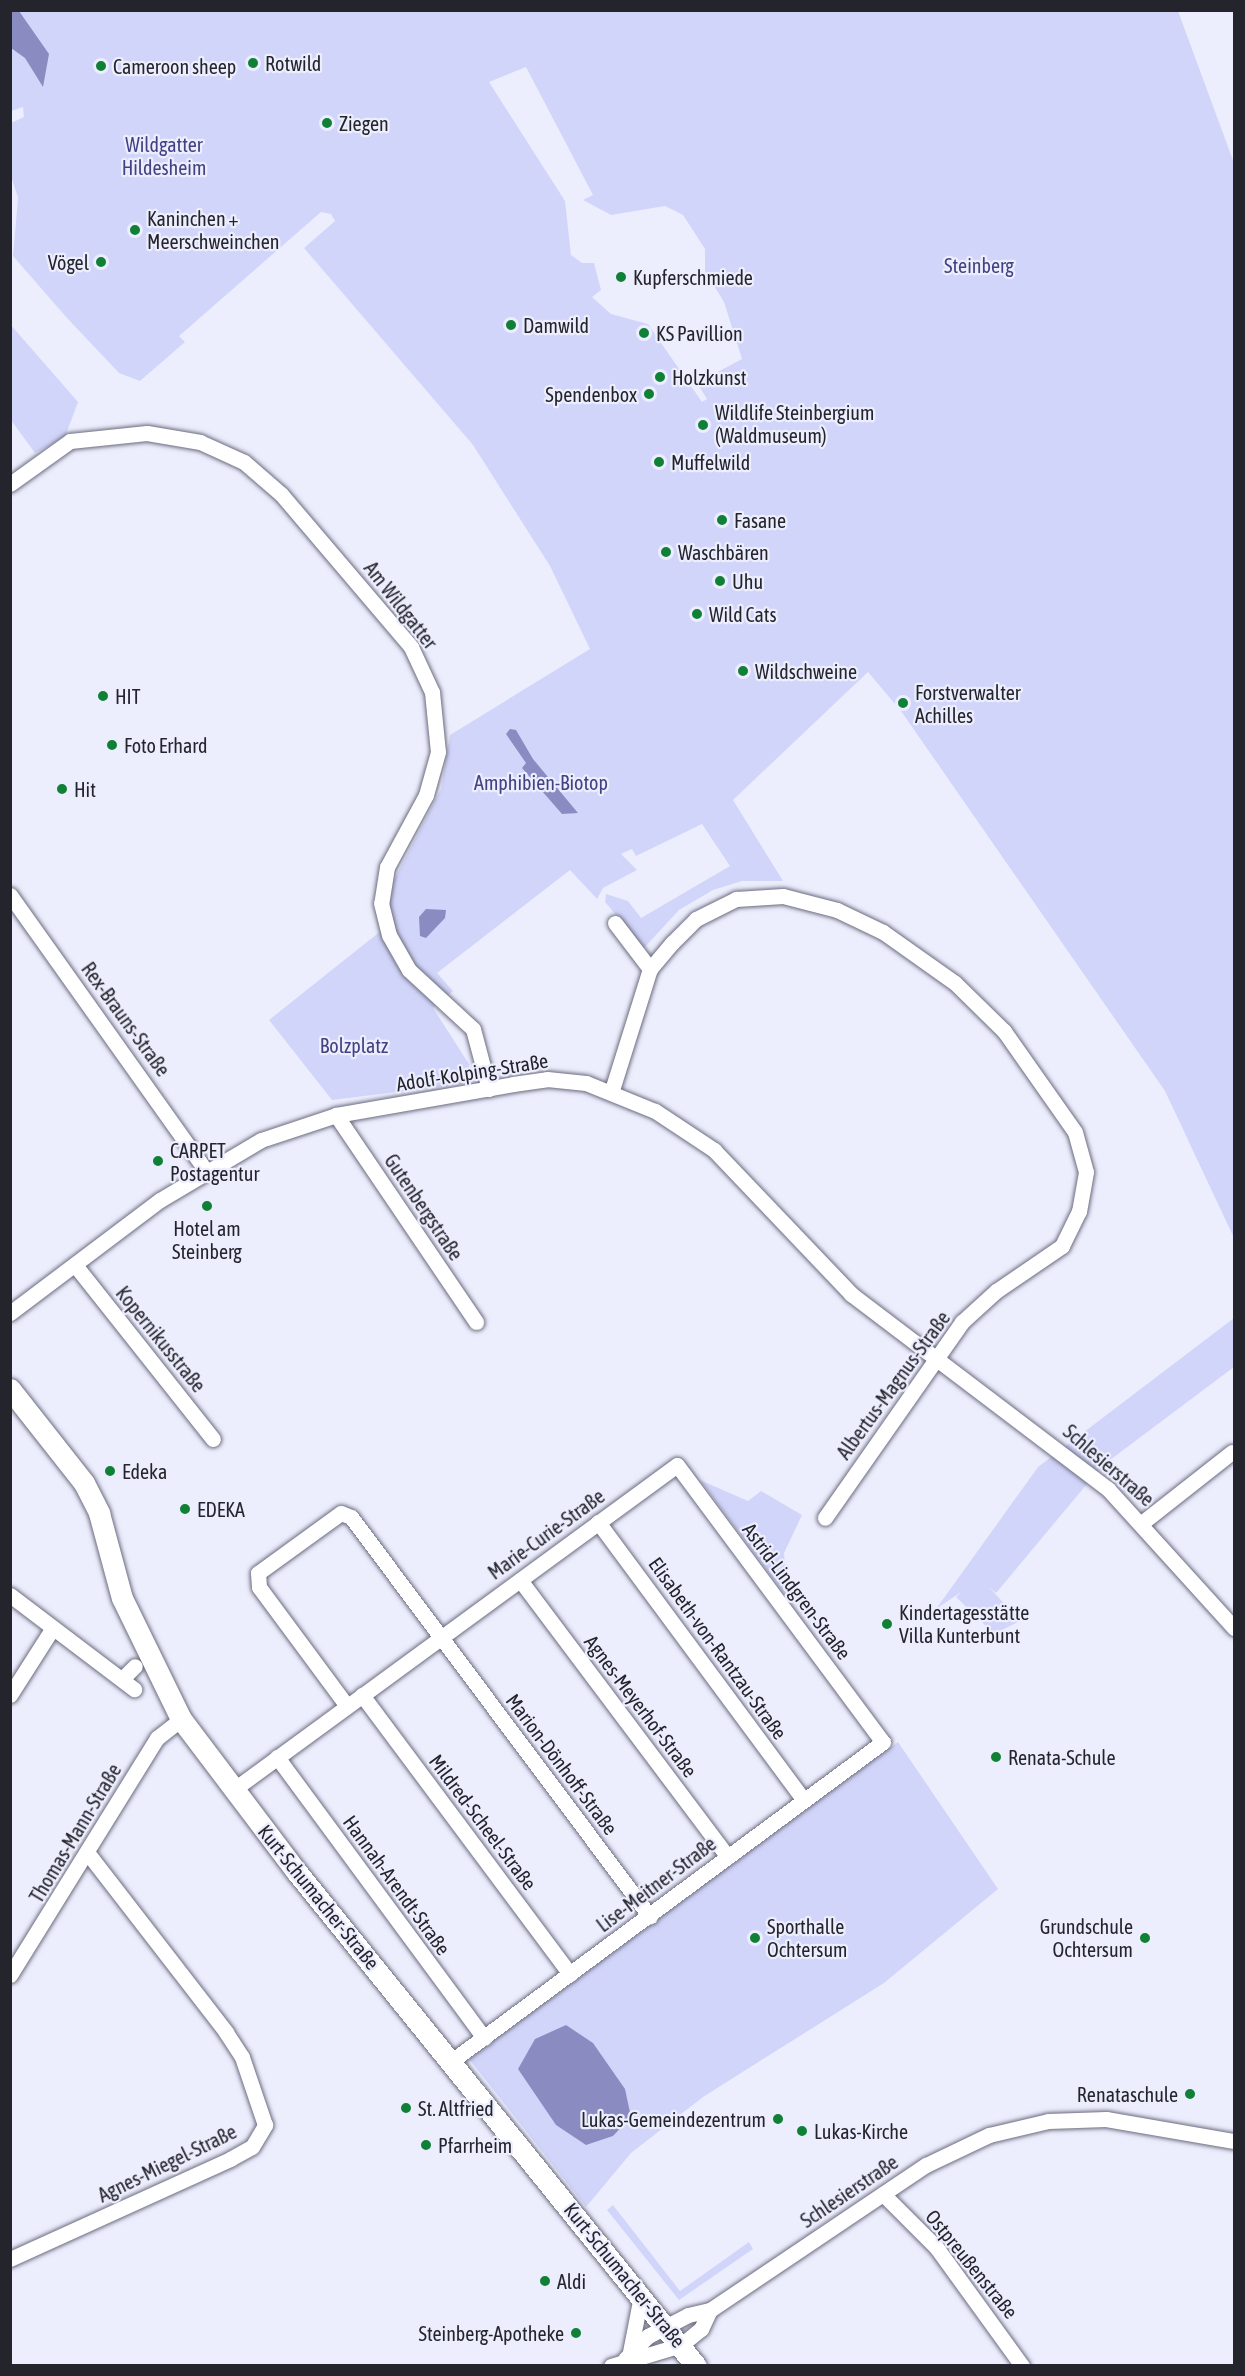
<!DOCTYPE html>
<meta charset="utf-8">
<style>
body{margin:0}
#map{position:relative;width:1245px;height:2376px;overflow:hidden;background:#eceefe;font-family:"Asap Condensed",sans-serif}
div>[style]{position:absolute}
.green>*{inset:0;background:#d2d5fa}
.water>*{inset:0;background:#8a8cc1}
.roads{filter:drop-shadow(0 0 2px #6b6c7e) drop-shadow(0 0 2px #6b6c7e)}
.street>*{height:15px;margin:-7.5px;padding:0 7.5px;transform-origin:7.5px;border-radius:7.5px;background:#fff}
.secondary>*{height:21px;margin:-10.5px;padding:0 10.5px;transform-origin:10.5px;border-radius:10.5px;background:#fff}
.dots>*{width:16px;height:16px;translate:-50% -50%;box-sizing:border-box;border:3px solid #eceefe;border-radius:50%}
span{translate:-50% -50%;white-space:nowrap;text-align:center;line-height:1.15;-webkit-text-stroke:4.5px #eceefe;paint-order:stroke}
.poi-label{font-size:20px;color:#24242c}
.left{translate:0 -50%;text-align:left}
.right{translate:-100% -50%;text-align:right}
.park-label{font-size:20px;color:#434183}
.street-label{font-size:20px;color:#24242c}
.frame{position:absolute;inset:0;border:12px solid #24242c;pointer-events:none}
</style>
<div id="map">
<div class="green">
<i style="clip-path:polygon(evenodd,11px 11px,1178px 11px,1234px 163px,1234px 1238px,1165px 1091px,901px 711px,868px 672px,733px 800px,783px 881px,742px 881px,713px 890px,679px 910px,644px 948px,605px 902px,606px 894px,628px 901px,641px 918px,730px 866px,702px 824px,636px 856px,632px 849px,621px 854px,637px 870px,603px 888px,597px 899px,570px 870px,437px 973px,453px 991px,433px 1008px,469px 1064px,468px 1083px,332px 1100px,269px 1020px,382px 930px,394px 880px,441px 789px,450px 735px,590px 649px,550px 566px,473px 445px,304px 248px,335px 221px,331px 214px,321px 212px,186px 330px,179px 336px,185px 342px,140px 381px,119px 373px,67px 318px,13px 256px,18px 198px,11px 176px,11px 123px,24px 117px,23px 107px,11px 111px,11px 11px,526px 67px,593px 195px,583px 200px,611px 215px,665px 206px,683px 215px,705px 249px,705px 271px,724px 302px,742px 359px,697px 383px,707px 399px,702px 402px,648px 324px,611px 314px,592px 297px,601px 290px,594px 263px,582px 263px,571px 255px,565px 201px,489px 82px,526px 67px)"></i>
<i style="clip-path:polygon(10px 324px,78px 402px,65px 437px,35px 453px,11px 420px)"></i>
<i style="clip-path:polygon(1234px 1318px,1234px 1367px,1102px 1466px,996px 1593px,989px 1587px,1020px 1621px,994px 1634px,956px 1597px,961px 1592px,936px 1609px,1038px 1467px)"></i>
<i style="clip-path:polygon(700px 1480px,748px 1501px,761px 1491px,802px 1515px,784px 1553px,787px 1597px)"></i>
<i style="clip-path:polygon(898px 1742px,998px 1889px,884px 1983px,703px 2097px,631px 2153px,586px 2207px,469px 2059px)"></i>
<i style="clip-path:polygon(613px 2205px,680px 2291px,749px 2242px,753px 2249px,679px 2300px,607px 2210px)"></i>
</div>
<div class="water">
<i style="clip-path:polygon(10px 11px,19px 11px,49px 54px,43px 87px,25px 58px,11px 48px)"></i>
<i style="clip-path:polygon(510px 729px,516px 730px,533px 759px,578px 813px,562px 814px,522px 768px,526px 763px,506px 734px)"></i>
<i style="clip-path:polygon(426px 909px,446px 910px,445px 918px,426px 938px,420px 936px,419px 917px)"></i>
<i style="clip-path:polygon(566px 2025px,593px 2043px,625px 2089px,631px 2117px,613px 2136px,586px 2145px,556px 2125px,518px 2069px,535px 2039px)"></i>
</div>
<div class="roads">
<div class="street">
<i style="left:10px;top:484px;width:74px;rotate:-35.6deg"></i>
<i style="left:70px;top:441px;width:77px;rotate:-5.9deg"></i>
<i style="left:147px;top:433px;width:54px;rotate:9.6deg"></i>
<i style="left:200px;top:442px;width:48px;rotate:24.4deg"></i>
<i style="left:244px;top:462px;width:49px;rotate:40.9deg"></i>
<i style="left:281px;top:494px;width:201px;rotate:49.6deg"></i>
<i style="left:411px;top:647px;width:50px;rotate:65deg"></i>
<i style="left:432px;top:692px;width:60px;rotate:84.3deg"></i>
<i style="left:438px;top:752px;width:45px;rotate:105.6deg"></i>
<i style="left:426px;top:795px;width:82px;rotate:118.4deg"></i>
<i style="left:387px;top:867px;width:36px;rotate:99deg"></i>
<i style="left:381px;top:903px;width:33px;rotate:76deg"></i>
<i style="left:389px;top:935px;width:40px;rotate:60.3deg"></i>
<i style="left:409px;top:970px;width:87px;rotate:42.7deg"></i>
<i style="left:473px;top:1029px;width:62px;rotate:75.1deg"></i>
<i style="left:10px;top:895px;width:336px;rotate:54.6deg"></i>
<i style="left:615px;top:923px;width:58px;rotate:52.7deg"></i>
<i style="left:612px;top:1090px;width:127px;rotate:-72.6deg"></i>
<i style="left:650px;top:969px;width:34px;rotate:-50deg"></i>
<i style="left:672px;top:943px;width:34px;rotate:-45deg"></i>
<i style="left:696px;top:919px;width:45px;rotate:-26.6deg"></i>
<i style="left:736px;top:899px;width:47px;rotate:-3.7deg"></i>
<i style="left:783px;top:896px;width:56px;rotate:14.5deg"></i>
<i style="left:837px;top:910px;width:51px;rotate:25.6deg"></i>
<i style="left:883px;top:932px;width:88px;rotate:35.3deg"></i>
<i style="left:955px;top:983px;width:69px;rotate:44.4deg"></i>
<i style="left:1004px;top:1031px;width:123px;rotate:54.9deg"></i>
<i style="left:1075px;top:1132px;width:41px;rotate:74.6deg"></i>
<i style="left:1086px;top:1172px;width:40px;rotate:100deg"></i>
<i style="left:1079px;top:1211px;width:39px;rotate:116deg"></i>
<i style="left:1062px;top:1246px;width:80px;rotate:145.7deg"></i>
<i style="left:996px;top:1291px;width:46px;rotate:137.6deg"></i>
<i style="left:962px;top:1322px;width:239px;rotate:125deg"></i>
<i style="left:336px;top:1115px;width:250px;rotate:55.9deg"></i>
<i style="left:75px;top:1265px;width:222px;rotate:51.6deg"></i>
<i style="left:10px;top:1313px;width:188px;rotate:-37deg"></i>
<i style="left:160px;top:1200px;width:117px;rotate:-30.7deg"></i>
<i style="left:261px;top:1140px;width:79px;rotate:-18.4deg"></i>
<i style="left:336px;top:1115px;width:180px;rotate:-9.9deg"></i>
<i style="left:513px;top:1084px;width:34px;rotate:-8deg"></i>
<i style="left:547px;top:1079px;width:39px;rotate:6deg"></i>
<i style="left:586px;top:1083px;width:74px;rotate:22.1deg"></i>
<i style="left:655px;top:1111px;width:71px;rotate:33.5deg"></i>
<i style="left:714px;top:1150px;width:199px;rotate:46.4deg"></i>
<i style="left:851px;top:1294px;width:323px;rotate:37.2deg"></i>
<i style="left:1108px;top:1489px;width:188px;rotate:47.8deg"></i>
<i style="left:598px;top:1522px;width:346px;rotate:53.5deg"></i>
<i style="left:1143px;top:1522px;width:113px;rotate:-38.2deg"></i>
<i style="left:520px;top:1580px;width:346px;rotate:53.1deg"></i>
<i style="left:10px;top:1595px;width:156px;rotate:37.2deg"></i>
<i style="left:122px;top:1679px;width:18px;rotate:-45deg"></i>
<i style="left:10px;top:1695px;width:78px;rotate:-57.5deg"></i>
<i style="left:362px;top:1695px;width:348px;rotate:53.3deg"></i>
<i style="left:347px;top:1706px;width:148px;rotate:-126.5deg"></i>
<i style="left:259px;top:1587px;width:14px;rotate:-94deg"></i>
<i style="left:258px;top:1573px;width:102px;rotate:-35.9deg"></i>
<i style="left:341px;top:1513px;width:11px;rotate:22deg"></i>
<i style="left:351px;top:1517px;width:499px;rotate:53.2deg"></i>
<i style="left:277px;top:1757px;width:349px;rotate:53.6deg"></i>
<i style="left:233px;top:1790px;width:550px;rotate:-36.2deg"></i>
<i style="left:677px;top:1465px;width:345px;rotate:53.4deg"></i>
<i style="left:883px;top:1742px;width:535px;rotate:143.52deg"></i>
<i style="left:10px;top:1975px;width:279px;rotate:-58.2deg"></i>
<i style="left:157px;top:1738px;width:31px;rotate:-38deg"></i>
<i style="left:883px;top:2194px;width:75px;rotate:45deg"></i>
<i style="left:936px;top:2247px;width:147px;rotate:54.1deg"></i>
<i style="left:10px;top:2259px;width:242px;rotate:-24.4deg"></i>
<i style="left:230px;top:2159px;width:25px;rotate:-29deg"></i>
<i style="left:252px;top:2147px;width:26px;rotate:-59deg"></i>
<i style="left:265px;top:2125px;width:72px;rotate:-108.7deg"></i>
<i style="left:242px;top:2057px;width:30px;rotate:-123deg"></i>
<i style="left:226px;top:2032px;width:224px;rotate:-127.7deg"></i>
<i style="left:630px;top:2352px;width:57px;rotate:-78.9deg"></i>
<i style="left:625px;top:2359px;width:33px;rotate:-45deg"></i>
<i style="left:648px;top:2336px;width:45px;rotate:-27.7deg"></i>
<i style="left:688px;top:2315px;width:23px;rotate:-13deg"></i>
<i style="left:710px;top:2310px;width:260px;rotate:-33.9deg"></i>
<i style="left:926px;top:2165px;width:70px;rotate:-25.5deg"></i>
<i style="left:989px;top:2135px;width:61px;rotate:-13.3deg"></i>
<i style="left:1048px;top:2121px;width:58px;rotate:-2deg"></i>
<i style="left:1106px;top:2119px;width:130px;rotate:9.8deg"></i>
<i style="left:611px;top:2366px;width:73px;rotate:-16.7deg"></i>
<i style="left:681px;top:2345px;width:26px;rotate:-39deg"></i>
<i style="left:701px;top:2329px;width:21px;rotate:-65deg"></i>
</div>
<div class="secondary">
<i style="left:10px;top:1389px;width:120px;rotate:51.8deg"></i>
<i style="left:84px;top:1483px;width:34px;rotate:63deg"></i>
<i style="left:99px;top:1513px;width:88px;rotate:74.9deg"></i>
<i style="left:122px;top:1598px;width:135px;rotate:64deg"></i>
<i style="left:181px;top:1719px;width:191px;rotate:52.9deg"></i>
<i style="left:296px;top:1871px;width:636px;rotate:51.06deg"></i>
</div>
</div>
<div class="dots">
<i style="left:253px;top:63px;background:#108037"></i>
<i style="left:101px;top:66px;background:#108037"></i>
<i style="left:327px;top:123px;background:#108037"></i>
<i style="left:135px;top:230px;background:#108037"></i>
<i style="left:101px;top:262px;background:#108037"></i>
<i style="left:621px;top:277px;background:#108037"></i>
<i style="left:511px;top:325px;background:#108037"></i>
<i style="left:644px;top:333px;background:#108037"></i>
<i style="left:660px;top:377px;background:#108037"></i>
<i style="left:649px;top:394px;background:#108037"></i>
<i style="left:703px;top:425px;background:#108037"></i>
<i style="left:659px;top:462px;background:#108037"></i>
<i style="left:722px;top:520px;background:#108037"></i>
<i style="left:666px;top:552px;background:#108037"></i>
<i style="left:720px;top:581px;background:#108037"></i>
<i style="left:697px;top:614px;background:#108037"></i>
<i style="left:743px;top:671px;background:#108037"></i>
<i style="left:103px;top:696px;background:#108037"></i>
<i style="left:903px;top:703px;background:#108037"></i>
<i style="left:112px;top:745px;background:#108037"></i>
<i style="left:62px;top:789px;background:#108037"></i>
<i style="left:158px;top:1161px;background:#108037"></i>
<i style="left:207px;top:1206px;background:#108037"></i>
<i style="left:110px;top:1471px;background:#108037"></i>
<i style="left:185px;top:1509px;background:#108037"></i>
<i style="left:887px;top:1624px;background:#108037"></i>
<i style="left:996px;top:1757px;background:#108037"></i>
<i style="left:755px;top:1938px;background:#108037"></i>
<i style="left:1145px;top:1938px;background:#108037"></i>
<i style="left:1190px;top:2094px;background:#108037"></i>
<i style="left:406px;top:2108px;background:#108037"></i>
<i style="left:778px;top:2119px;background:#108037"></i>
<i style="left:802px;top:2131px;background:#108037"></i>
<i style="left:426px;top:2145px;background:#108037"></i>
<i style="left:545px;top:2281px;background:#108037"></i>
<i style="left:576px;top:2333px;background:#108037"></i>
</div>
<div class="poi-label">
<span class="left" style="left:265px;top:63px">Rotwild</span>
<span class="left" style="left:113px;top:66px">Cameroon sheep</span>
<span class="left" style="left:339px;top:123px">Ziegen</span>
<span class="left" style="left:147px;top:230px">Kaninchen +<br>Meerschweinchen</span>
<span class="right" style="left:89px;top:262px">Vögel</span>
<span class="left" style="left:633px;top:277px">Kupferschmiede</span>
<span class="left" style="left:523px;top:325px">Damwild</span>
<span class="left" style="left:656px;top:333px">KS Pavillion</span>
<span class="left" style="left:672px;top:377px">Holzkunst</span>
<span class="right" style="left:637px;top:394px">Spendenbox</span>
<span class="left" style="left:715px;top:424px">Wildlife Steinbergium<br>(Waldmuseum)</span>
<span class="left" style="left:671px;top:462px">Muffelwild</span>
<span class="left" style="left:734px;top:520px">Fasane</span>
<span class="left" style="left:678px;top:552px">Waschbären</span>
<span class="left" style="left:732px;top:581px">Uhu</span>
<span class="left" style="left:709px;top:614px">Wild Cats</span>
<span class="left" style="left:755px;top:671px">Wildschweine</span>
<span class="left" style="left:915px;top:704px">Forstverwalter<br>Achilles</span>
<span class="left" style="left:115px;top:696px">HIT</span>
<span class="left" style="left:124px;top:745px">Foto Erhard</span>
<span class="left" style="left:74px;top:789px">Hit</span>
<span class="left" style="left:170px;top:1162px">CARPET<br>Postagentur</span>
<span style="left:207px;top:1240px">Hotel am<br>Steinberg</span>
<span class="left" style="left:122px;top:1471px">Edeka</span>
<span class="left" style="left:197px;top:1509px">EDEKA</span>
<span class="left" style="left:899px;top:1624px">Kindertagesstätte<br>Villa Kunterbunt</span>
<span class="left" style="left:1008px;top:1757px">Renata-Schule</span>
<span class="left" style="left:767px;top:1938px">Sporthalle<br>Ochtersum</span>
<span class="right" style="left:1133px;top:1938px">Grundschule<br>Ochtersum</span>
<span class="right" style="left:1178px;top:2094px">Renataschule</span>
<span class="left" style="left:418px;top:2108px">St. Altfried</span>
<span class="right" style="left:766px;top:2119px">Lukas-Gemeindezentrum</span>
<span class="left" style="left:814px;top:2131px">Lukas-Kirche</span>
<span class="left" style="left:438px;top:2145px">Pfarrheim</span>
<span class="left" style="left:557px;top:2281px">Aldi</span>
<span class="right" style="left:564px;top:2333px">Steinberg-Apotheke</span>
</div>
<div class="park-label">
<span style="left:164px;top:156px">Wildgatter<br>Hildesheim</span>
<span style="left:979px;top:265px">Steinberg</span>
<span style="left:541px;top:782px">Amphibien-Biotop</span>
<span style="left:354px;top:1045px">Bolzplatz</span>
</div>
<div class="street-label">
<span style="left:401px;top:605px;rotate:52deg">Am Wildgatter</span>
<span style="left:126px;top:1019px;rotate:54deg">Rex-Brauns-Straße</span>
<span style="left:472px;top:1072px;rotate:-9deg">Adolf-Kolping-Straße</span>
<span style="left:424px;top:1207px;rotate:56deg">Gutenbergstraße</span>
<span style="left:161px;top:1339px;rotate:51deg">Kopernikusstraße</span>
<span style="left:893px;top:1385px;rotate:-54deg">Albertus-Magnus-Straße</span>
<span style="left:1109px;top:1465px;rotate:41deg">Schlesierstraße</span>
<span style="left:546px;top:1534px;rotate:-36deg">Marie-Curie-Straße</span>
<span style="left:797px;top:1591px;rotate:53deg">Astrid-Lindgren-Straße</span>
<span style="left:718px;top:1648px;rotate:54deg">Elisabeth-von-Rantzau-Straße</span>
<span style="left:641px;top:1706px;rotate:53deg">Agnes-Meyerhof-Straße</span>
<span style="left:562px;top:1764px;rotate:53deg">Marion-Dönhoff-Straße</span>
<span style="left:483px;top:1822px;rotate:53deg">Mildred-Scheel-Straße</span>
<span style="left:75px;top:1833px;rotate:-59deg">Thomas-Mann-Straße</span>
<span style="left:656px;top:1884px;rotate:-37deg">Lise-Meitner-Straße</span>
<span style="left:397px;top:1885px;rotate:54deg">Hannah-Arendt-Straße</span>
<span style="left:319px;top:1897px;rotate:51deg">Kurt-Schumacher-Straße</span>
<span style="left:167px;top:2163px;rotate:-26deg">Agnes-Miegel-Straße</span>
<span style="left:849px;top:2191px;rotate:-34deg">Schlesierstraße</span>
<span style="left:972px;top:2264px;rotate:51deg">Ostpreußenstraße</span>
<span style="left:625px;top:2275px;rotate:51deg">Kurt-Schumacher-Straße</span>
</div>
<div class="frame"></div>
</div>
